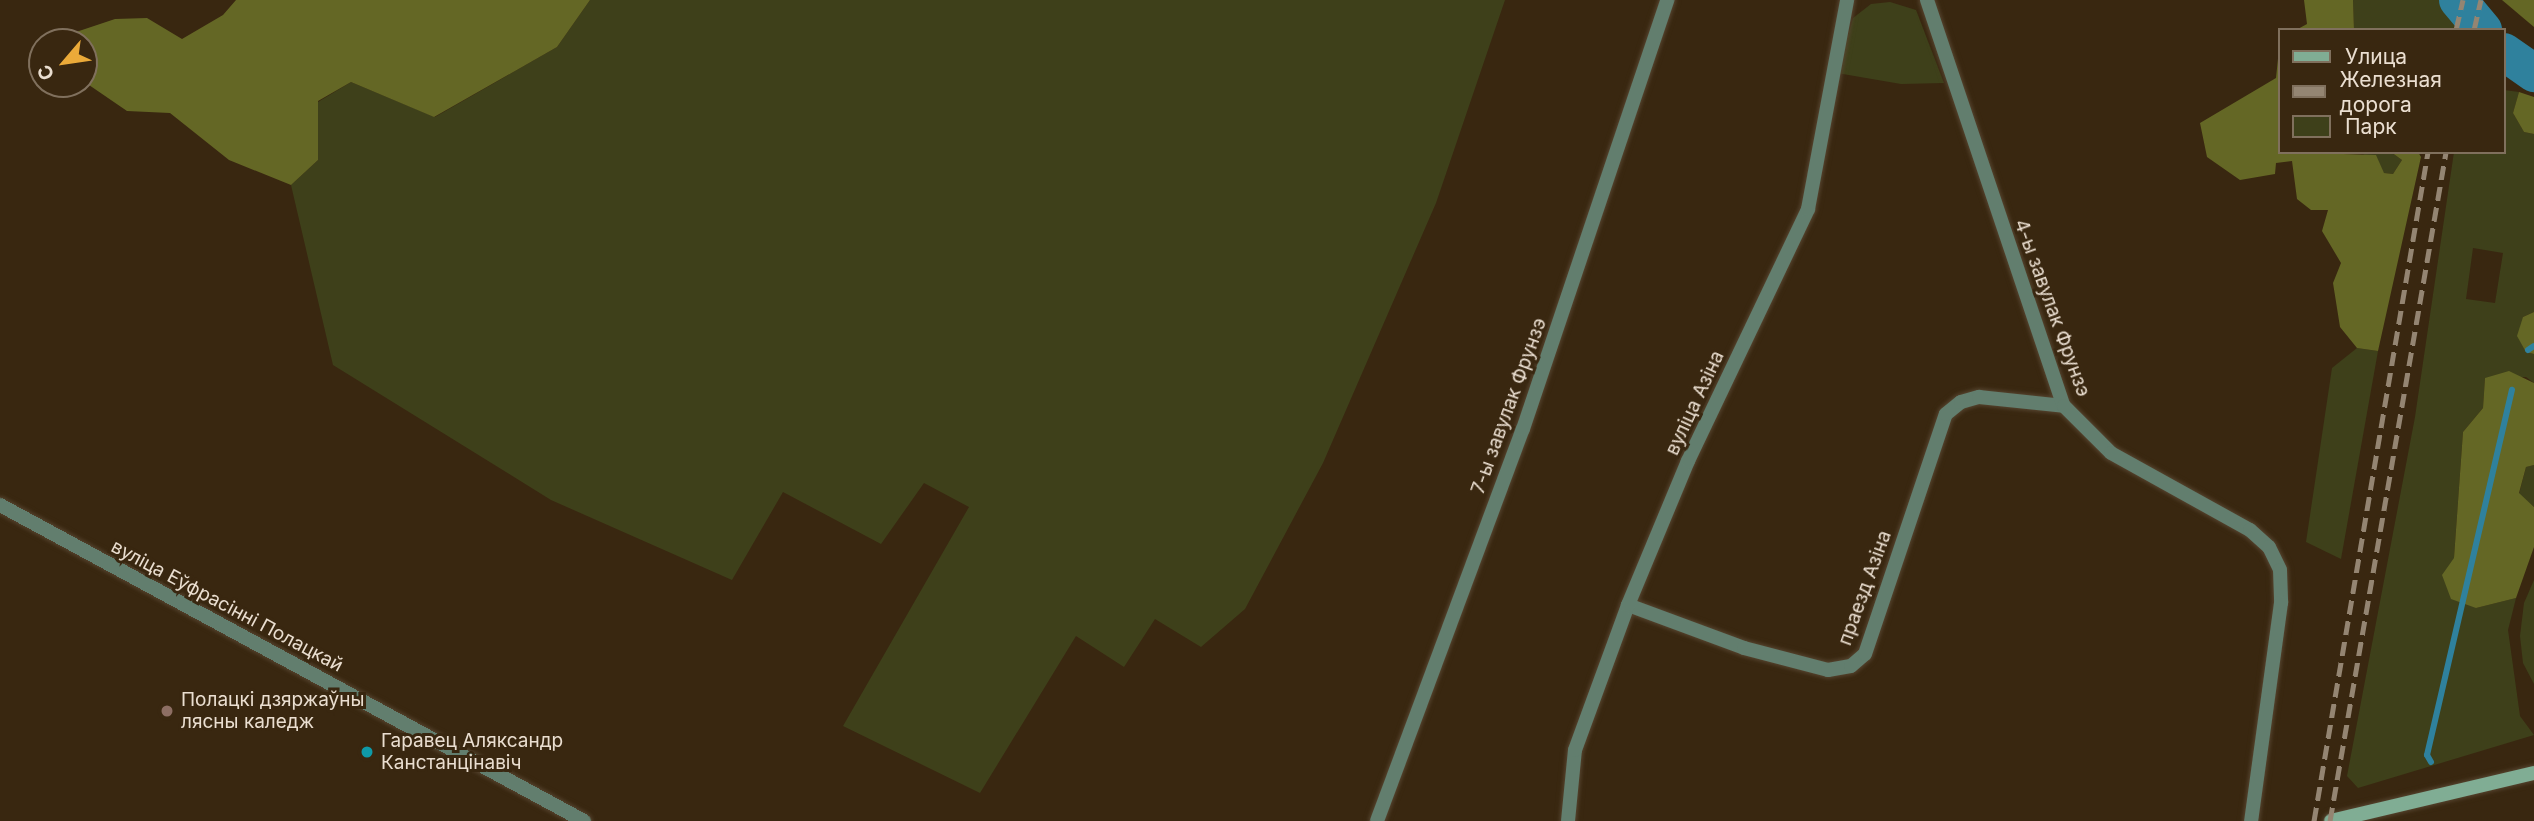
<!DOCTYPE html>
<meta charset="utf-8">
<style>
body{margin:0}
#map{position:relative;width:2534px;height:821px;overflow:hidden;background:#392710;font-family:Inter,sans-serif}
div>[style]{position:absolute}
.green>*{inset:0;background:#3e401a}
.forest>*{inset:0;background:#646725}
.stream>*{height:6px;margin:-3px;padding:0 3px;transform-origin:3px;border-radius:3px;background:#2f819d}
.river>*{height:38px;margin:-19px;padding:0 19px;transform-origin:19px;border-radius:19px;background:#2f819d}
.roads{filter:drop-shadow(0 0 2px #55442f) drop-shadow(0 0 2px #55442f)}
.minor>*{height:14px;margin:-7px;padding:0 7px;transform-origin:7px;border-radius:7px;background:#627e6e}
.tertiary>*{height:14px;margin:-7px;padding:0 7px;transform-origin:7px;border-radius:7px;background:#627e6e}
.secondary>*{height:14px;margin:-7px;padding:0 7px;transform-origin:7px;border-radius:7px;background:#80ad94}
.rail>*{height:5px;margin-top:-2.5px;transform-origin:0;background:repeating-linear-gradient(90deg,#948572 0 14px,transparent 0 21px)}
.dots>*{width:19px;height:19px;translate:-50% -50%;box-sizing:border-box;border:4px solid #392710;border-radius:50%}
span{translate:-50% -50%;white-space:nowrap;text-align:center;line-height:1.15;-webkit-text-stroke:6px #392710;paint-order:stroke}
.street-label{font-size:19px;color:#eaded0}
.poi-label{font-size:19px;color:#eaded0}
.left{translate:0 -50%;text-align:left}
.legend{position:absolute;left:2278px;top:28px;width:228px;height:126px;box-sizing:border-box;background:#392710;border:2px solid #80705d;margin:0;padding:9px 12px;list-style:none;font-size:21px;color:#eaded0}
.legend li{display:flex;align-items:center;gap:14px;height:35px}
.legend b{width:35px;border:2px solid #80705d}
.north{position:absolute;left:28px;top:28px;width:70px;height:70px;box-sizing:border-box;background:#392710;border:2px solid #80705d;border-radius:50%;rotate:241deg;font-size:19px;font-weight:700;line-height:28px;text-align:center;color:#eaded0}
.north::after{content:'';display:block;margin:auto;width:24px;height:32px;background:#ebaa39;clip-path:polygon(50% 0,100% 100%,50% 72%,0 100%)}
</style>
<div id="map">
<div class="green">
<i style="clip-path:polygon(590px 0,1505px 0,1436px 203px,1323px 463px,1245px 609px,1201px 647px,1155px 619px,1124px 667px,1076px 636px,980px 793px,843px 726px,969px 507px,924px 483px,881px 544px,783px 492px,732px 580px,551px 500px,333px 365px,291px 185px,318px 160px,318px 102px,351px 82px,435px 117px,557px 47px)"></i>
<i style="clip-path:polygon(2353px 0,2442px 0,2468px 30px,2354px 30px)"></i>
<i style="clip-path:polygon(1890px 2px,1916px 10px,1944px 83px,1901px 84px,1837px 73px,1853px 18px,1871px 4px)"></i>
<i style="clip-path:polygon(evenodd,2504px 90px,2519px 92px,2513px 113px,2524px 132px,2534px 134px,2534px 312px,2523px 317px,2526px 352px,2534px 354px,2534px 383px,2526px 377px,2485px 378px,2483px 408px,2463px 432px,2454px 558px,2476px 608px,2516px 598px,2508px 630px,2520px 716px,2534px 735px,2358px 788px,2347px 776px,2415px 417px,2454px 152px,2504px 152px,2504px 90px,2473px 248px,2503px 253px,2495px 303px,2466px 299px,2473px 248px)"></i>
<i style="clip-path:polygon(2361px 152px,2391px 152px,2402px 160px,2393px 174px,2384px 173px)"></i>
<i style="clip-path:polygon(2357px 348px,2378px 351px,2341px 559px,2306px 542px,2332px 368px)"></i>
<i style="clip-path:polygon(2534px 465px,2534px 507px,2519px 494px,2526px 467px)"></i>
<i style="clip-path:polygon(2534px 580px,2534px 684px,2523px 663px,2520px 636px,2524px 603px)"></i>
</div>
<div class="forest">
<i style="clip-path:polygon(236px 0,590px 0,557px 47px,434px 117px,351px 82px,318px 101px,318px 160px,291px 185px,229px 160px,170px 113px,127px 111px,89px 85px,84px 42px,78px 42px,76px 32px,115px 19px,147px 18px,182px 39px,223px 15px)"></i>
<i style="clip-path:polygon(2304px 0,2353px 0,2354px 30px,2296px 30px,2307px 24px)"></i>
<i style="clip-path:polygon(2502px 0,2534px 0,2534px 27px)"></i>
<i style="clip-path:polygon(2280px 39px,2280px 152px,2376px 155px,2384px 173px,2393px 174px,2402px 160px,2391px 152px,2418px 152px,2421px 157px,2378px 351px,2357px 348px,2340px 327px,2333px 283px,2341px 263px,2322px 231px,2328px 210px,2311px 210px,2297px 199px,2292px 161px,2276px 163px,2275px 174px,2240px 180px,2207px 157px,2200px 123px,2276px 78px)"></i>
<i style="clip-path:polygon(2519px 92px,2534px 97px,2534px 134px,2524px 132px,2513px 113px)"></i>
<i style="clip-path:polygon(2534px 312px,2534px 354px,2526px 352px,2517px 336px,2523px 317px)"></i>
<i style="clip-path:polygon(2509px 371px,2534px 383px,2534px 465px,2526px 467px,2519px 493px,2534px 507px,2534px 547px,2516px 598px,2476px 608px,2451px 599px,2442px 575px,2454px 558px,2463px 432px,2483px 408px,2485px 378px)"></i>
</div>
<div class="stream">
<i style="left:2528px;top:350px;width:7px;rotate:-34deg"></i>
<i style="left:2431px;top:762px;width:8px;rotate:-120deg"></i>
<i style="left:2427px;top:755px;width:375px;rotate:-76.9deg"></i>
</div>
<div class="river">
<i style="left:2458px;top:0;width:39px;rotate:50deg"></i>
<i style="left:2504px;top:52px;width:37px;rotate:35deg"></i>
</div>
<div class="roads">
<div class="minor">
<i style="left:0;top:505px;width:664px;rotate:28.42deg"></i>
<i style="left:1628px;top:605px;width:124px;rotate:20.3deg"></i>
<i style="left:1744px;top:648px;width:87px;rotate:14.7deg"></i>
<i style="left:1828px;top:670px;width:23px;rotate:-10deg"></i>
<i style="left:1851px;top:666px;width:18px;rotate:-41deg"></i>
<i style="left:1865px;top:654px;width:253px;rotate:-71.4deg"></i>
<i style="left:1946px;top:414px;width:19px;rotate:-39deg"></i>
<i style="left:1961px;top:402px;width:19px;rotate:-16deg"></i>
<i style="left:1979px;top:397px;width:85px;rotate:6deg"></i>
<i style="left:1377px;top:821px;width:418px;rotate:-69.6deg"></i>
<i style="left:1523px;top:429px;width:453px;rotate:-71.4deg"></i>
</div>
<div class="tertiary">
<i style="left:1927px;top:0;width:428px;rotate:71.4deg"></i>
<i style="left:2064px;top:406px;width:66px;rotate:45deg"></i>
<i style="left:2111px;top:453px;width:159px;rotate:29deg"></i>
<i style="left:2250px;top:530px;width:25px;rotate:42deg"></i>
<i style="left:2269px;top:547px;width:25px;rotate:64deg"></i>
<i style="left:2280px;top:570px;width:33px;rotate:88deg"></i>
<i style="left:2281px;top:603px;width:220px;rotate:97.8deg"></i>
<i style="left:1568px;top:821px;width:71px;rotate:-84.4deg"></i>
<i style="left:1575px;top:750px;width:154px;rotate:-69.9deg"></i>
<i style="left:1628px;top:605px;width:156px;rotate:-67.4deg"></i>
<i style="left:1688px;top:461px;width:279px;rotate:-64.5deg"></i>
<i style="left:1808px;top:209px;width:213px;rotate:-79.4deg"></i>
</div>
<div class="secondary">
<i style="left:2331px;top:821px;width:209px;rotate:-13.3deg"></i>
</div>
</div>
<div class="rail">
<i style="left:2456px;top:30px;width:31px;rotate:-77deg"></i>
<i style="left:2474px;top:30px;width:31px;rotate:-77deg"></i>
<i style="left:2314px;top:821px;width:679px;rotate:-80.33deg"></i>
<i style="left:2330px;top:821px;width:679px;rotate:-80.16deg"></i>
</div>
<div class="dots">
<i style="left:167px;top:711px;background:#8d6e63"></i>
<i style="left:367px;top:752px;background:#0f9aa8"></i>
</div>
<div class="street-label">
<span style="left:2052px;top:308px;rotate:70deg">4-ы завулак Фрунзэ</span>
<span style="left:1695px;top:403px;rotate:-65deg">вуліца Азіна</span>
<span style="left:1509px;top:406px;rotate:-70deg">7-ы завулак Фрунзэ</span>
<span style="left:1865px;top:588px;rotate:-70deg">праезд Азіна</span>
<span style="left:227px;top:606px;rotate:28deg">вуліца Еўфрасінні Полацкай</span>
</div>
<div class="poi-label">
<span class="left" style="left:181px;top:711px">Полацкі дзяржаўны<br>лясны каледж</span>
<span class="left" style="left:381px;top:752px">Гаравец Аляксандр<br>Канстанцінавіч</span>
</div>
<ul class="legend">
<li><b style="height:9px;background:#80ad94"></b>Улица</li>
<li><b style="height:9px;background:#948572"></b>Железная дорога</li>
<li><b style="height:19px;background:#3e401a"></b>Парк</li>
</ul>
<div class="north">С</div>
</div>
